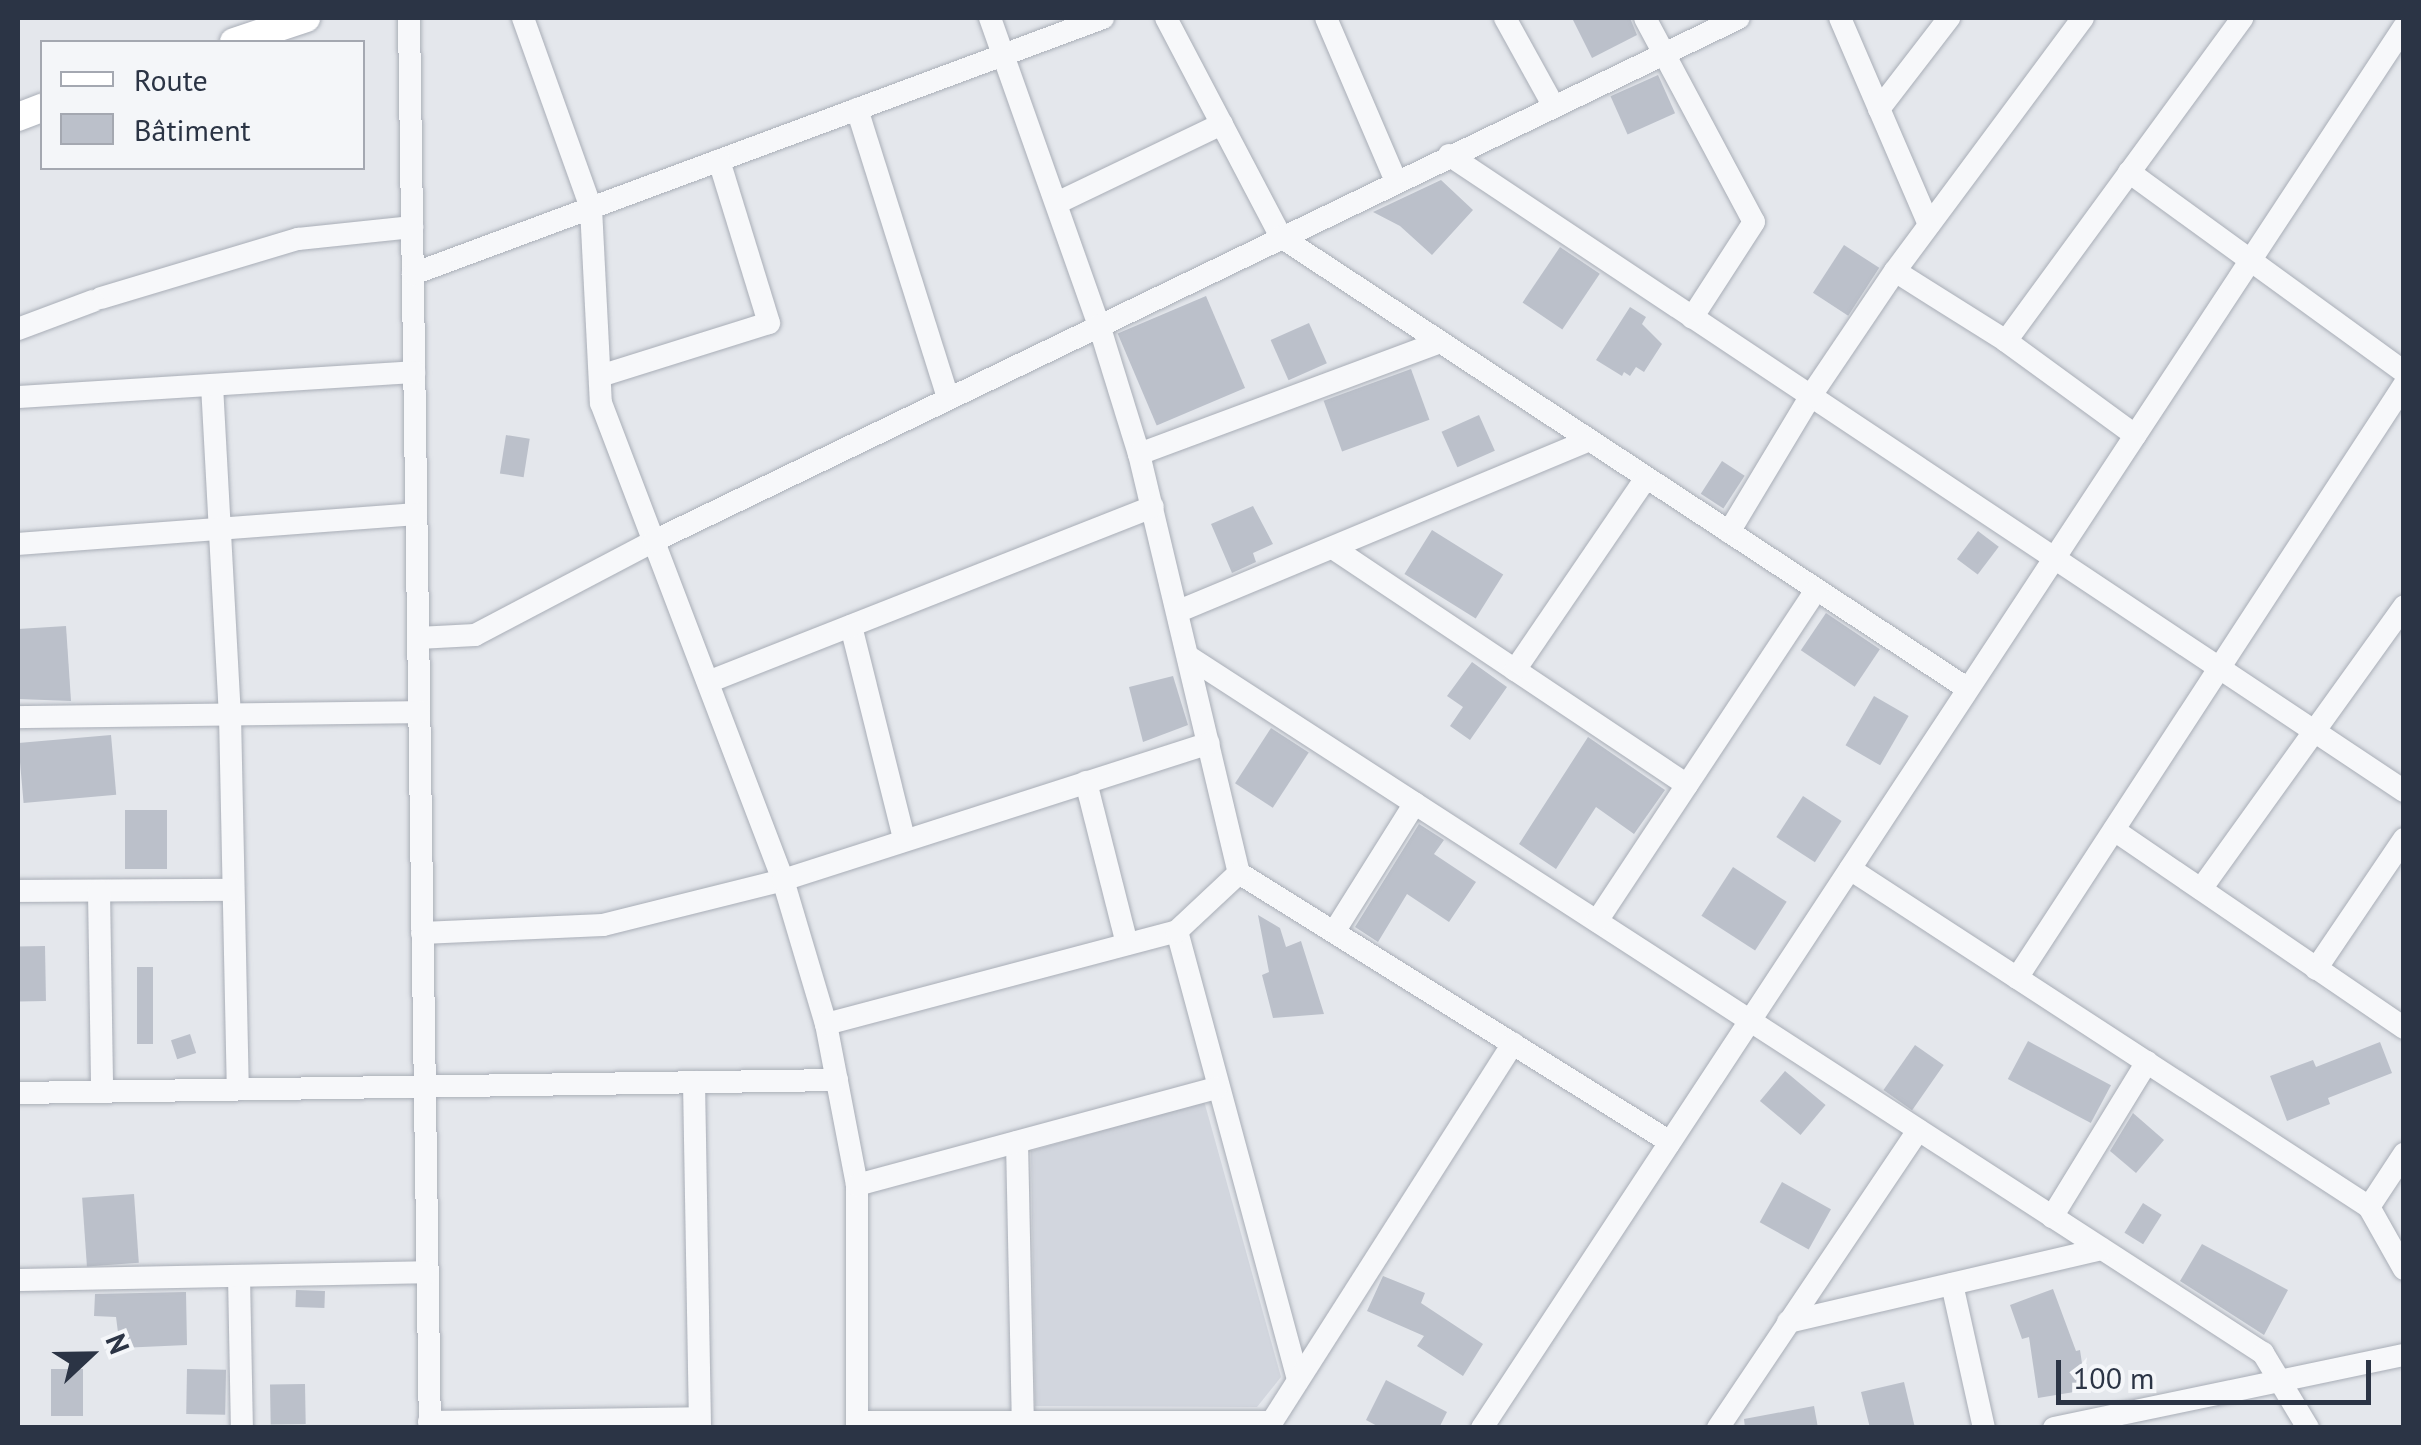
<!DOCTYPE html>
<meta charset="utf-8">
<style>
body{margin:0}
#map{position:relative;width:2421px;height:1445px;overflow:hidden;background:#e4e7ec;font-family:"PT Sans",sans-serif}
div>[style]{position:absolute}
.built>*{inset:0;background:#d2d6de}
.building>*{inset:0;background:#bbc0ca;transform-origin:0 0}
.roads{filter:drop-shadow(0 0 2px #a9aeb7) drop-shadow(0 0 2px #a9aeb7)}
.minor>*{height:22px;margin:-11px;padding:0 11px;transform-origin:11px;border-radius:11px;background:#f7f8fa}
.major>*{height:28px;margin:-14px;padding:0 14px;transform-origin:14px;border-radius:14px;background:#fff}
span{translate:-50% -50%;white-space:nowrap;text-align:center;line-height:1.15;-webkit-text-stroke:10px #f4f6f9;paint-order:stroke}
.frame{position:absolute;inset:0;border:20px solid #2b3445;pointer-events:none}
.legend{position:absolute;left:40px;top:40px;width:325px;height:130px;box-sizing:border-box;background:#f4f6f9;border:2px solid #a4a8b1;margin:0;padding:12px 18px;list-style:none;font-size:30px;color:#2b3445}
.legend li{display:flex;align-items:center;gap:20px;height:50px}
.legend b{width:50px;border:2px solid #a4a8b1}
.north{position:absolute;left:40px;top:1305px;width:100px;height:100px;-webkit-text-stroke:8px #f4f6f9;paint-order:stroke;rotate:68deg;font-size:28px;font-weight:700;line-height:40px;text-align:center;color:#2b3445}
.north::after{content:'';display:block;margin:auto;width:35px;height:45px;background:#2b3445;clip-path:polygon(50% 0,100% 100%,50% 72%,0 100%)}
.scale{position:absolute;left:2056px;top:1360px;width:315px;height:45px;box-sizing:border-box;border:5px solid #2b3445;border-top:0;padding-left:12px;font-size:30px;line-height:35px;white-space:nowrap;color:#2b3445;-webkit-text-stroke:8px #f4f6f9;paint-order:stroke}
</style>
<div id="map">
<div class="built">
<i style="clip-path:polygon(1204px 1101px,1281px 1377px,1257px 1407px,1035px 1406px,1031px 1151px)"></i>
</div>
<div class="building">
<i style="clip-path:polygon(1572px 18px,1630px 18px,1637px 35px,1592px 58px)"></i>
<i style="left:1658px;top:75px;width:42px;height:52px;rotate:66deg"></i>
<i style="clip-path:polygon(1441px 180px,1473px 210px,1432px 255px,1400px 226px,1373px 212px)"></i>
<i style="left:1844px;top:245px;width:42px;height:57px;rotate:33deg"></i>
<i style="left:1560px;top:247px;width:48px;height:67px;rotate:34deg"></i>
<i style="left:1206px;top:296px;width:100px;height:96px;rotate:67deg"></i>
<i style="clip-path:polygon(1630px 307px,1646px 317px,1642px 324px,1662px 344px,1644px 372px,1636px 367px,1630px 376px,1624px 372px,1622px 376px,1596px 360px)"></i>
<i style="left:1309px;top:323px;width:44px;height:42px;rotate:66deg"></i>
<i style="left:1411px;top:369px;width:54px;height:93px;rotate:70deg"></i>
<i style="left:1479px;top:415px;width:39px;height:41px;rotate:66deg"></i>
<i style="left:506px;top:435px;width:24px;height:39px;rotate:9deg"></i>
<i style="left:1722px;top:461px;width:27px;height:39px;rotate:33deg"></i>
<i style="clip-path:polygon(1253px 506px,1273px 544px,1253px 553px,1256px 562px,1232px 573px,1211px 524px)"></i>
<i style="left:1432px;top:530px;width:84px;height:52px;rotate:32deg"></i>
<i style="left:1978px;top:531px;width:26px;height:35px;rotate:37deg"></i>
<i style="left:1826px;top:613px;width:65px;height:45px;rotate:34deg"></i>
<i style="clip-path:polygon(66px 626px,71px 701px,18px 699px,18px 629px)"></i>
<i style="clip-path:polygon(1472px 662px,1507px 687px,1470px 740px,1450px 726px,1463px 707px,1447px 696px)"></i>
<i style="clip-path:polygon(1173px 676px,1188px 725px,1143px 742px,1129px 687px)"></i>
<i style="left:1874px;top:696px;width:40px;height:57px;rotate:30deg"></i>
<i style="left:1271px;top:728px;width:45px;height:66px;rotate:33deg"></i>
<i style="left:111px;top:735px;width:60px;height:93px;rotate:85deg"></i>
<i style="clip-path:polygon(1588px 737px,1665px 790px,1634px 834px,1596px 807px,1556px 869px,1519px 844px)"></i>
<i style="left:1803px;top:796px;width:46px;height:49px;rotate:33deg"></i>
<i style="left:125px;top:810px;width:42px;height:59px"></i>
<i style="clip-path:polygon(1419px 824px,1444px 840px,1434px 854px,1476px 882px,1449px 922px,1407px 894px,1378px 942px,1355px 927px)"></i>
<i style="left:1733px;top:867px;width:64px;height:58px;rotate:33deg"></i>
<i style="clip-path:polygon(1258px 915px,1280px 928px,1286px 947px,1301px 941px,1324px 1014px,1273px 1018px,1262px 975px,1269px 972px)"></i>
<i style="left:45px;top:946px;width:55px;height:27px;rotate:89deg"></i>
<i style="left:137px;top:967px;width:16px;height:77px"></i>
<i style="left:190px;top:1034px;width:20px;height:20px;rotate:72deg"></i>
<i style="left:2028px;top:1041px;width:94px;height:43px;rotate:28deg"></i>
<i style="clip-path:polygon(2380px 1042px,2392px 1073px,2328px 1098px,2330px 1104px,2287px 1121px,2270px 1076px,2313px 1060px,2316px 1067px)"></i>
<i style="left:1915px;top:1045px;width:35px;height:55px;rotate:35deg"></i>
<i style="left:1785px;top:1071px;width:53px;height:39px;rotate:40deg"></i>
<i style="clip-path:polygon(2133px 1113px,2164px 1140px,2136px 1173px,2110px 1151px)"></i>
<i style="left:1782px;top:1182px;width:56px;height:46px;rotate:29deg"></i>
<i style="left:134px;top:1194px;width:69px;height:52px;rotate:86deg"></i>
<i style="left:2143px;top:1203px;width:22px;height:35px;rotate:32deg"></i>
<i style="clip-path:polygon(2202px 1244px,2288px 1290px,2264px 1335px,2180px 1281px)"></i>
<i style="clip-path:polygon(1383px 1276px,1425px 1293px,1421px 1303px,1483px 1344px,1463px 1376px,1417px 1346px,1424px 1336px,1367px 1311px)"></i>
<i style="clip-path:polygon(2053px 1289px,2076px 1351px,2080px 1350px,2086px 1390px,2038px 1398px,2029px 1337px,2022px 1339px,2010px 1305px)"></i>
<i style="left:296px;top:1290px;width:29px;height:17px;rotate:2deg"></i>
<i style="clip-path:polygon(186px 1292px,187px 1345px,120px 1348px,116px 1317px,94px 1316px,95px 1294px)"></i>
<i style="left:51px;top:1369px;width:32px;height:47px"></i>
<i style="left:187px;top:1369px;width:39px;height:45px;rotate:1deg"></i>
<i style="clip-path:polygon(1386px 1380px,1447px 1412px,1439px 1428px,1381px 1428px,1366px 1420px)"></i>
<i style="clip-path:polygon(1904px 1382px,1915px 1428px,1870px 1428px,1861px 1392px)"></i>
<i style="left:305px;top:1384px;width:40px;height:35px;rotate:89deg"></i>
<i style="clip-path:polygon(1814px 1406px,1818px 1428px,1745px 1428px,1744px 1419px)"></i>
</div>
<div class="roads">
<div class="minor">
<i style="left:409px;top:18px;width:1410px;rotate:89.15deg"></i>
<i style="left:523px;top:18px;width:202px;rotate:70.3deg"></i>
<i style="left:591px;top:208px;width:195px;rotate:87.1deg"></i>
<i style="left:601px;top:403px;width:511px;rotate:69.12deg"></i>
<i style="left:783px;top:880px;width:150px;rotate:73.4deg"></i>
<i style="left:826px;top:1024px;width:164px;rotate:79.1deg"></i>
<i style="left:857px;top:1185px;width:243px;rotate:90deg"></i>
<i style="left:990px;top:18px;width:326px;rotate:70.5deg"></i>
<i style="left:1099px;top:325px;width:135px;rotate:72.8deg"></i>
<i style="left:1139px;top:454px;width:431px;rotate:76.6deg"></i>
<i style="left:1239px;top:873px;width:508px;rotate:31.97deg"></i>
<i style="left:1166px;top:18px;width:247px;rotate:62.3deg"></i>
<i style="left:1281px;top:237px;width:822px;rotate:33.34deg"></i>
<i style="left:1326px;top:18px;width:177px;rotate:66.8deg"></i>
<i style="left:1505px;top:18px;width:99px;rotate:61.1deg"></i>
<i style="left:1645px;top:18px;width:231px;rotate:61.9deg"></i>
<i style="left:1754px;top:222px;width:114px;rotate:122.9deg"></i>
<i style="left:1840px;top:18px;width:225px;rotate:66.7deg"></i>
<i style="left:857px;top:109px;width:303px;rotate:72.5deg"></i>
<i style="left:1879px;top:109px;width:115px;rotate:-52.4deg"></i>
<i style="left:1449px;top:155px;width:1147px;rotate:33.66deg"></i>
<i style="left:2129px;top:172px;width:340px;rotate:36deg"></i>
<i style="left:1057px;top:203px;width:183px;rotate:-25.6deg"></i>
<i style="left:1895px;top:271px;width:131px;rotate:32.2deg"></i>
<i style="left:2006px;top:341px;width:160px;rotate:36.1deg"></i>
<i style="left:413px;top:274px;width:736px;rotate:-20.36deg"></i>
<i style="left:101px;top:298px;width:206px;rotate:-16.7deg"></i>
<i style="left:298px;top:239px;width:115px;rotate:-6deg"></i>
<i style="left:18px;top:329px;width:80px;rotate:-20.5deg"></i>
<i style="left:2006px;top:341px;width:400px;rotate:-53.8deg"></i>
<i style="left:600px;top:376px;width:177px;rotate:-17.4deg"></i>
<i style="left:769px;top:323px;width:170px;rotate:-107.1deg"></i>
<i style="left:212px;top:385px;width:330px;rotate:86.9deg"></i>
<i style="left:230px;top:715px;width:374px;rotate:88.8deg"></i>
<i style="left:18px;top:397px;width:397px;rotate:-3.6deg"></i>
<i style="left:1139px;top:454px;width:321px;rotate:-20.4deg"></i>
<i style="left:1729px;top:532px;width:157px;rotate:-59deg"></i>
<i style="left:1810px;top:397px;width:152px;rotate:-56deg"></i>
<i style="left:1895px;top:271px;width:315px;rotate:-53.4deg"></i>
<i style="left:18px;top:544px;width:399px;rotate:-4.3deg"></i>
<i style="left:1333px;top:548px;width:426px;rotate:33.8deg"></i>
<i style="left:1179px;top:611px;width:444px;rotate:-22.6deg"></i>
<i style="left:851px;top:626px;width:219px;rotate:76deg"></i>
<i style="left:418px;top:638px;width:57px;rotate:-3deg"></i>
<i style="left:475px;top:635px;width:202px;rotate:-27.7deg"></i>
<i style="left:654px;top:541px;width:1204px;rotate:-25.74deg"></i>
<i style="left:1189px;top:657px;width:1280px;rotate:32.95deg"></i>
<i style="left:2263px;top:1353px;width:87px;rotate:59deg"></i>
<i style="left:1515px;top:670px;width:232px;rotate:-55.7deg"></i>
<i style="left:708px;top:682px;width:478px;rotate:-21.5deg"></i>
<i style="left:18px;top:717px;width:401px;rotate:-0.7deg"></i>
<i style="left:1086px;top:782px;width:167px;rotate:75.8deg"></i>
<i style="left:2114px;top:830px;width:351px;rotate:34.3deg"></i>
<i style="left:1850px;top:869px;width:619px;rotate:33.07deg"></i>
<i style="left:2369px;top:1207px;width:71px;rotate:60.6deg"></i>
<i style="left:2201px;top:889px;width:348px;rotate:-54.3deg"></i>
<i style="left:18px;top:891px;width:215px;rotate:-0.3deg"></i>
<i style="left:99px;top:891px;width:200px;rotate:89.1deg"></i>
<i style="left:1597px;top:921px;width:397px;rotate:-56.5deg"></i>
<i style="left:1177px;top:931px;width:465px;rotate:74.9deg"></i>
<i style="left:1334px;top:932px;width:152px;rotate:-57.9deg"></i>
<i style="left:422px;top:933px;width:181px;rotate:-2.5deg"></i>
<i style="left:603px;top:925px;width:186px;rotate:-14deg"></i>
<i style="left:783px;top:880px;width:447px;rotate:-17.8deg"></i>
<i style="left:2316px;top:969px;width:157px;rotate:-55.9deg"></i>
<i style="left:2017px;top:978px;width:708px;rotate:-56.87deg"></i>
<i style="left:826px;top:1024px;width:363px;rotate:-14.8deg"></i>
<i style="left:1177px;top:931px;width:85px;rotate:-43.1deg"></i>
<i style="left:694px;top:1082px;width:346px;rotate:89deg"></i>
<i style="left:18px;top:1093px;width:819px;rotate:-0.91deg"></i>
<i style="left:1017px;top:1142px;width:280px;rotate:88.8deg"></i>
<i style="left:857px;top:1185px;width:372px;rotate:-15.1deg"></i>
<i style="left:2369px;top:1207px;width:64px;rotate:-56.6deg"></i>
<i style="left:2052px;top:1217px;width:182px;rotate:-58.5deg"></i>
<i style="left:239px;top:1276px;width:152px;rotate:88.9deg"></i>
<i style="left:18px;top:1280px;width:409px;rotate:-1.1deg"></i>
<i style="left:1952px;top:1284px;width:148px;rotate:77.5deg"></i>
<i style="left:1788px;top:1322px;width:322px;rotate:-13.1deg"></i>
<i style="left:429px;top:1422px;width:270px;rotate:-0.8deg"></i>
<i style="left:857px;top:1422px;width:414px"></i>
<i style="left:1268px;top:1428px;width:456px;rotate:-57.5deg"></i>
<i style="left:1482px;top:1428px;width:1677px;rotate:-56.65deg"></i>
<i style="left:1718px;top:1428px;width:359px;rotate:-56.1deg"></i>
<i style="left:2054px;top:1428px;width:358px;rotate:-11.8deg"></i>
</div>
<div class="major">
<i style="left:234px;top:42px;width:76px;rotate:-18.4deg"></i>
<i style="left:18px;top:117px;width:26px;rotate:-21deg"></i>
</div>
</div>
<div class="frame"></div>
<ul class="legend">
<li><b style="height:12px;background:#fff"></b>Route</li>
<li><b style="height:28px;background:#bbc0ca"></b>Bâtiment</li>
</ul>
<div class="north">N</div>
<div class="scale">100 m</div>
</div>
